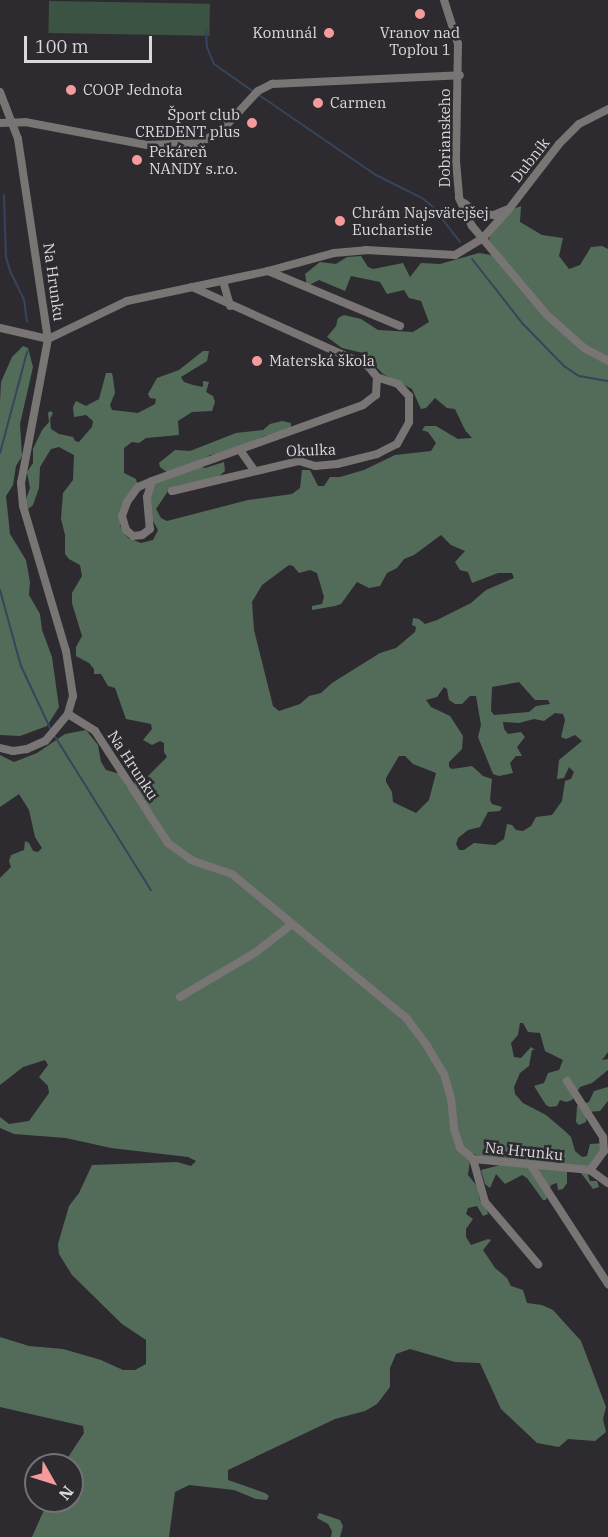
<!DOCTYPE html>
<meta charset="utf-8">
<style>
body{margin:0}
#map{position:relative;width:608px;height:1537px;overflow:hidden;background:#2e2b30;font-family:"IBM Plex Serif",serif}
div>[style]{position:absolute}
.green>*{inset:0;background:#3b5342;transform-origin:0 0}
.forest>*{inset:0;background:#536c5a}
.stream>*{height:2px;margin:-1px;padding:0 1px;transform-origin:1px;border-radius:1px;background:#35455b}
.minor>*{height:8px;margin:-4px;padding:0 4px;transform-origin:4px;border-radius:4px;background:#787574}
.dots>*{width:16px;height:16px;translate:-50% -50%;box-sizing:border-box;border:3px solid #2e2b30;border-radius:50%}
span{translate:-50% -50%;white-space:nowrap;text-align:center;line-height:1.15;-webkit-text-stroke:5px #2e2b30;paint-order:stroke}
.poi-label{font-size:15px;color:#dbd9dc}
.right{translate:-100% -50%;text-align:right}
.left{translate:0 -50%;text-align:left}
.street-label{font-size:15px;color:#dbd9dc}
.north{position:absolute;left:24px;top:1453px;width:60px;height:60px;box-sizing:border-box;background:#2e2b30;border:2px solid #737175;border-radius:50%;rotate:129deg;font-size:16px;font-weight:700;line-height:24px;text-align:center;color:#dbd9dc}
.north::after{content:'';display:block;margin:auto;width:21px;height:27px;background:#f59b9b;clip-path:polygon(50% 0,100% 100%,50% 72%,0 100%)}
.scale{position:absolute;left:24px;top:36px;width:128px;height:27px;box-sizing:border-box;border:3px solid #dbd9dc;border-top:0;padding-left:8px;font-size:18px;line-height:21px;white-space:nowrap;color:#dbd9dc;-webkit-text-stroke:4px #2e2b30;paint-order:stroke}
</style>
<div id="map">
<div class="green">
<i style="left:49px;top:1px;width:161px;height:32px;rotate:1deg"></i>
</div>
<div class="forest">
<i style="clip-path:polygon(evenodd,521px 206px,520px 222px,542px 235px,563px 238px,559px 256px,569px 269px,580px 265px,591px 247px,602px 246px,608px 249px,608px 1052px,602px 1060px,608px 1059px,608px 1070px,592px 1083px,580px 1087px,572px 1100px,566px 1102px,560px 1100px,557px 1106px,550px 1107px,546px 1105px,534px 1086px,544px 1083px,548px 1073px,559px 1070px,563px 1060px,545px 1051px,540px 1033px,528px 1032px,523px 1023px,520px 1023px,518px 1035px,511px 1043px,514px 1057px,521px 1058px,531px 1047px,535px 1050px,532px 1050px,529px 1066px,520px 1073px,514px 1087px,515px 1094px,523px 1103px,546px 1115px,566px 1132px,571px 1137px,575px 1151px,582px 1157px,587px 1156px,590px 1144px,605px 1143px,588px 1175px,590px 1181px,597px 1181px,599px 1187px,593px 1189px,581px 1173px,572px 1170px,567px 1172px,567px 1183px,563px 1189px,558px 1190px,557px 1183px,551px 1185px,546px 1200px,543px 1200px,527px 1178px,522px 1175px,505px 1184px,496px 1174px,490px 1188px,485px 1184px,481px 1170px,504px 1164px,471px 1153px,468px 1175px,477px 1186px,480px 1201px,485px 1203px,488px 1214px,483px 1216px,477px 1206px,468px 1208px,466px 1214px,473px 1219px,466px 1229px,466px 1237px,471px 1245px,488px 1239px,491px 1240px,483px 1250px,495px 1268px,507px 1278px,511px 1286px,523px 1290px,527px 1303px,542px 1305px,553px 1310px,581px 1341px,606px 1407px,603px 1419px,606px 1432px,595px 1441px,568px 1439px,559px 1447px,537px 1443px,501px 1409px,480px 1363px,455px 1362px,410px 1349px,396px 1354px,390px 1368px,390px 1387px,377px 1404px,365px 1411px,335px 1419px,228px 1470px,228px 1480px,265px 1493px,269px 1496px,267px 1500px,256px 1499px,234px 1490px,189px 1485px,175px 1492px,169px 1537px,32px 1537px,48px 1501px,72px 1501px,72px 1465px,63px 1465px,84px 1433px,83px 1426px,0 1407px,0 1337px,29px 1346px,63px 1349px,101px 1360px,123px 1370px,135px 1370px,146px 1364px,146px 1340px,122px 1324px,72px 1275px,59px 1254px,58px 1244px,69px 1206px,79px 1193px,92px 1165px,177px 1162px,191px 1166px,196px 1161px,188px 1157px,111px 1148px,66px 1138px,14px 1134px,0 1128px,0 1117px,9px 1124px,29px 1121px,49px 1093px,48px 1086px,39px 1077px,48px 1065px,45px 1060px,23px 1067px,0 1085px,0 878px,11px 867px,9px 861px,11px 855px,24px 850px,25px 841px,29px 843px,33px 851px,38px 852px,42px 848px,35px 837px,29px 810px,19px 794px,0 807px,0 755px,14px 762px,37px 753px,65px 734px,86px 730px,98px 745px,101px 762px,106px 770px,120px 774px,127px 788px,134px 788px,135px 778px,138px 776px,145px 780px,147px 787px,152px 781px,148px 776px,167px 757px,164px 752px,164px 743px,160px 741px,152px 745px,143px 740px,152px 729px,151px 724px,126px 719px,115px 688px,108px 686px,101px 674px,94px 674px,94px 669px,89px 663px,76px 656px,76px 647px,82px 636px,72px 603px,72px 593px,82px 576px,80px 565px,69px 559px,65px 554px,65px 535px,61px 519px,63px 493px,73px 480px,74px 455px,59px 447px,51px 449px,40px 467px,39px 488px,33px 505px,28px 509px,25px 502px,30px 488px,27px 472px,33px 463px,33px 449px,42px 430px,49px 422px,48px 413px,50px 411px,53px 413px,50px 419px,51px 429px,59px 434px,73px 437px,75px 441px,79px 442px,92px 427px,93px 421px,86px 415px,74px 417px,73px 407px,76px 401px,86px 406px,99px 399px,106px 373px,112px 373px,113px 378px,115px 393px,110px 405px,112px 410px,138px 413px,155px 404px,156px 399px,150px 398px,148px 394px,157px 378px,179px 370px,203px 351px,209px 351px,207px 361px,181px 377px,184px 382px,193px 385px,203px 387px,203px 381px,209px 382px,206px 392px,213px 396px,215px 402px,212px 411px,192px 412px,178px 421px,179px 435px,146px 438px,139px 443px,132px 442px,124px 448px,124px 473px,136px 479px,137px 483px,120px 515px,120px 526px,128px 538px,141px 543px,153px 540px,158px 530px,152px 519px,146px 488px,168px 473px,160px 467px,159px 463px,175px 450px,190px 451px,236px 433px,263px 430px,270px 424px,282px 421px,291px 423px,291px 428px,285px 431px,264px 436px,231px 452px,210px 455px,200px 461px,198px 466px,205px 468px,224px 462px,225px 471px,218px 477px,176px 486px,168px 491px,156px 509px,161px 518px,167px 521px,248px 500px,292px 494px,300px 488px,302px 470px,310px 470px,318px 486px,324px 486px,330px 477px,340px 477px,364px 470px,395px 455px,431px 451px,436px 443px,428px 432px,422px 430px,425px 426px,436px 426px,458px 439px,472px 438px,465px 430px,455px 409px,447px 408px,435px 398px,426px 408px,421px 409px,412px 389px,383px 374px,363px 353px,342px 348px,327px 337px,336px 326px,338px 318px,344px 315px,361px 319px,378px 330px,413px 332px,429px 322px,421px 301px,409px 298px,404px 290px,387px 294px,380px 282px,351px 276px,345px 291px,319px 280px,307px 286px,305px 274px,320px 262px,336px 264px,347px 257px,361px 256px,368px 267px,373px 269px,403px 263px,410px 277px,421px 263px,440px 264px,479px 253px,491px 255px,493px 251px,489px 239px,494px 226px,510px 210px,521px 206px,441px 535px,451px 545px,465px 551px,455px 562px,460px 570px,468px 572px,472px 583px,498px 573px,512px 573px,514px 578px,486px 590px,471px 603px,437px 620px,425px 624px,419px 619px,413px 618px,412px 625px,416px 627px,415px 632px,396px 648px,380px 653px,332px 683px,321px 693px,309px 696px,300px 704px,279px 711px,273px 706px,254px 630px,252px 602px,262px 585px,289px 565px,293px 566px,299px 573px,310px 570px,317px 573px,324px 597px,322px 604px,312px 606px,312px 610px,335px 606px,341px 604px,357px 582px,369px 588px,380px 586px,387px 573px,397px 568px,404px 559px,414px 555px,441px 535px,521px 206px,519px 682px,535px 700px,548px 700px,550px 704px,536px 706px,529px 712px,494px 715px,491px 711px,492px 687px,519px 682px,521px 206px,444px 687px,447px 689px,449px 700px,455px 704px,462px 704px,470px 696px,476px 696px,481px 725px,478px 737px,493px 774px,499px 776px,513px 773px,510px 763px,516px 756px,522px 756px,517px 747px,525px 737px,521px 732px,508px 734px,504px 729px,503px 722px,519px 723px,534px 719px,544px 721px,555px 713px,563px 714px,565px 720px,561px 737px,566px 739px,575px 735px,582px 741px,559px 760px,557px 779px,564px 778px,569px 767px,574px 772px,571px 779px,565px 781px,562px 801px,552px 815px,536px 817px,531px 826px,523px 831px,516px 830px,512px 825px,507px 824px,504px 839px,495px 845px,474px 843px,464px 850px,459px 850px,456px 844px,458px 838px,468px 830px,480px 827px,488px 812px,500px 811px,502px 807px,492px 804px,490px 800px,492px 779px,483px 776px,472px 766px,452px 769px,449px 767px,449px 762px,462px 749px,463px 736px,450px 716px,431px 707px,426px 700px,437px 697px,444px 687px,521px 206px,399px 756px,405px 756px,413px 764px,436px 773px,429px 800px,416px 813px,393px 802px,392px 792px,386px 782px,386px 778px,399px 756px)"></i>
<i style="clip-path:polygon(23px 346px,28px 348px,33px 367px,20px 424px,22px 456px,16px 466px,13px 485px,6px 496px,10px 534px,26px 560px,30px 582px,29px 595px,40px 614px,42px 630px,52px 657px,59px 707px,47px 726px,20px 736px,0 735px,0 402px,1px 382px,12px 357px)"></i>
<i style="clip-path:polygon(608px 1087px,608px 1101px,600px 1111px,587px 1112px,586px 1122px,579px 1125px,576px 1122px,577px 1106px,589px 1102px,594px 1091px)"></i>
<i style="clip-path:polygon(319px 1513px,340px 1520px,343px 1526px,340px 1537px,331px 1537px,332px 1531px,328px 1524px,317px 1518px)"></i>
</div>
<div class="stream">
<i style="left:206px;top:30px;width:17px;rotate:87deg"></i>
<i style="left:207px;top:47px;width:18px;rotate:68deg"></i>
<i style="left:214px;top:64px;width:49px;rotate:35deg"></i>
<i style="left:259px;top:95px;width:142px;rotate:34.4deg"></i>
<i style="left:376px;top:175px;width:51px;rotate:26.6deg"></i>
<i style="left:422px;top:198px;width:14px;rotate:39deg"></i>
<i style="left:433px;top:207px;width:44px;rotate:52.4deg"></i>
<i style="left:4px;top:195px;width:62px;rotate:88.2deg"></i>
<i style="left:6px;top:257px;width:15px;rotate:74deg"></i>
<i style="left:10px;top:271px;width:32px;rotate:64deg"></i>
<i style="left:24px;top:300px;width:22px;rotate:82deg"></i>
<i style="left:472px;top:259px;width:83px;rotate:51.9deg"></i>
<i style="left:523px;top:324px;width:59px;rotate:45.7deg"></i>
<i style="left:564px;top:366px;width:18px;rotate:34deg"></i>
<i style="left:579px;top:376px;width:29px;rotate:10deg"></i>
<i style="left:0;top:453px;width:105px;rotate:-75deg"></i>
<i style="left:0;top:590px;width:79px;rotate:74.6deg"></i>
<i style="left:21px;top:666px;width:71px;rotate:64.9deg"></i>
<i style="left:54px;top:735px;width:183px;rotate:58deg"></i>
</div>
<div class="minor">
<i style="left:444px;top:0;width:46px;rotate:72.3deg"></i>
<i style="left:458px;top:44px;width:117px;rotate:91deg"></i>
<i style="left:456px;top:161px;width:37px;rotate:85deg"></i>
<i style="left:459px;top:198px;width:31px;rotate:65deg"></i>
<i style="left:472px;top:226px;width:116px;rotate:49.9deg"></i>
<i style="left:547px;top:315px;width:50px;rotate:41.7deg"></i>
<i style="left:584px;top:348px;width:27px;rotate:28deg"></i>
<i style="left:0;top:92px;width:50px;rotate:69deg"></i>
<i style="left:18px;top:139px;width:202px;rotate:81.5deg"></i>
<i style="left:48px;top:339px;width:147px;rotate:100.6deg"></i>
<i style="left:21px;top:483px;width:23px;rotate:85deg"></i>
<i style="left:23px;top:506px;width:151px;rotate:73.5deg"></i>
<i style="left:66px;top:651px;width:46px;rotate:81.2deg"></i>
<i style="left:73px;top:696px;width:19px;rotate:106deg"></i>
<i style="left:68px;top:714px;width:35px;rotate:130deg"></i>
<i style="left:45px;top:741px;width:20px;rotate:156deg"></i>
<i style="left:27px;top:749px;width:14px;rotate:172deg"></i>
<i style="left:13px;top:751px;width:13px;rotate:-167deg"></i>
<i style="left:0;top:123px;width:25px;rotate:-2deg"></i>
<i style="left:25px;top:122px;width:124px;rotate:10.7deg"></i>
<i style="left:147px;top:145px;width:52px;rotate:-2.2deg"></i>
<i style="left:199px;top:143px;width:26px;rotate:-29deg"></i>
<i style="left:222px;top:130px;width:53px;rotate:-47.3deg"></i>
<i style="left:258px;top:91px;width:16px;rotate:-27deg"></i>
<i style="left:272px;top:84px;width:188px;rotate:-2.7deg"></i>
<i style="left:464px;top:203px;width:19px;rotate:36deg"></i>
<i style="left:479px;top:214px;width:15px;rotate:4deg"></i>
<i style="left:494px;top:215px;width:13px;rotate:-23deg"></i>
<i style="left:268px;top:271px;width:143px;rotate:22.6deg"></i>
<i style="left:223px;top:281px;width:26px;rotate:74deg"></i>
<i style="left:0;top:328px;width:49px;rotate:12.9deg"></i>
<i style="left:48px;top:339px;width:88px;rotate:-25.7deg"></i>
<i style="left:127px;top:301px;width:144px;rotate:-12deg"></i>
<i style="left:268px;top:271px;width:68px;rotate:-15.3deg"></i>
<i style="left:334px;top:253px;width:32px;rotate:-5deg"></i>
<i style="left:366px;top:250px;width:89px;rotate:3.2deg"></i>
<i style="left:455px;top:255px;width:31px;rotate:-31deg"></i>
<i style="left:482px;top:239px;width:40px;rotate:-48deg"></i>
<i style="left:509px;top:209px;width:82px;rotate:-52.4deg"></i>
<i style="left:559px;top:144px;width:28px;rotate:-45deg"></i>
<i style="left:579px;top:124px;width:33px;rotate:-27deg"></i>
<i style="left:240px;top:450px;width:24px;rotate:55deg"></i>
<i style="left:152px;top:481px;width:17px;rotate:107deg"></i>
<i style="left:147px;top:497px;width:32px;rotate:85deg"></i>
<i style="left:150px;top:529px;width:10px;rotate:143deg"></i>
<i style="left:142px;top:535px;width:9px;rotate:174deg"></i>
<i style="left:133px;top:536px;width:9px;rotate:-139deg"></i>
<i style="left:126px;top:530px;width:15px;rotate:-106deg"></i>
<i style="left:122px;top:516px;width:15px;rotate:-70deg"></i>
<i style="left:127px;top:502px;width:19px;rotate:-54deg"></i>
<i style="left:138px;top:487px;width:15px;rotate:-23deg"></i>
<i style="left:152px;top:481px;width:224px;rotate:-19.8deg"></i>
<i style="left:363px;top:405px;width:16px;rotate:-38deg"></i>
<i style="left:376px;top:395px;width:18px;rotate:-87deg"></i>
<i style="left:172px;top:491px;width:130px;rotate:-13.3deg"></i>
<i style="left:299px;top:461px;width:17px;rotate:17deg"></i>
<i style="left:315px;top:466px;width:22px;rotate:-5deg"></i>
<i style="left:337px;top:464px;width:41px;rotate:-14deg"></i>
<i style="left:377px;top:454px;width:22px;rotate:-27deg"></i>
<i style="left:397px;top:444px;width:25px;rotate:-61deg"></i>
<i style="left:409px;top:422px;width:26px;rotate:-90deg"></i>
<i style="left:409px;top:396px;width:16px;rotate:-133deg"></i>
<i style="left:398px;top:384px;width:22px;rotate:-162deg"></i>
<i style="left:377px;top:377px;width:14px;rotate:-129deg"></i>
<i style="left:368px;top:366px;width:193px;rotate:-155.8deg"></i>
<i style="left:68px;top:714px;width:32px;rotate:32deg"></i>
<i style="left:95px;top:731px;width:134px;rotate:56.9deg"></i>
<i style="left:168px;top:843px;width:29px;rotate:36deg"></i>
<i style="left:191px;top:860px;width:43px;rotate:18.9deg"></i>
<i style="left:232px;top:874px;width:227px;rotate:39.6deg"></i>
<i style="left:407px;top:1019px;width:34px;rotate:53deg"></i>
<i style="left:427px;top:1046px;width:33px;rotate:59deg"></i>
<i style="left:444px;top:1074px;width:25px;rotate:74deg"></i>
<i style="left:451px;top:1098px;width:31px;rotate:84deg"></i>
<i style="left:454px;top:1129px;width:20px;rotate:72deg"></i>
<i style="left:460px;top:1148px;width:17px;rotate:40deg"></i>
<i style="left:473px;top:1159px;width:118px;rotate:5.4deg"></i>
<i style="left:590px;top:1170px;width:22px;rotate:36deg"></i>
<i style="left:180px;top:997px;width:88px;rotate:-30.6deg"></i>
<i style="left:256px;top:952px;width:46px;rotate:-37.9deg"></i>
<i style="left:567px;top:1081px;width:67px;rotate:57.3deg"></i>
<i style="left:603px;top:1137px;width:14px;rotate:86deg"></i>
<i style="left:604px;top:1151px;width:24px;rotate:126deg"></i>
<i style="left:473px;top:1159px;width:45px;rotate:74.4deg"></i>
<i style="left:485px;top:1202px;width:82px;rotate:49.5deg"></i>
<i style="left:532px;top:1167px;width:140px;rotate:57deg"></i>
</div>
<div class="dots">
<i style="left:420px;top:14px;background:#f59b9b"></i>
<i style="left:329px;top:33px;background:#f59b9b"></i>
<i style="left:71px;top:90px;background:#f59b9b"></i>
<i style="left:318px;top:103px;background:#f59b9b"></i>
<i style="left:252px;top:123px;background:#f59b9b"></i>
<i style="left:137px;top:160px;background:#f59b9b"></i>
<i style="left:340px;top:221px;background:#f59b9b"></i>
<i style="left:257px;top:361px;background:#f59b9b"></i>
</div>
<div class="poi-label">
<span style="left:420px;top:41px">Vranov nad<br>Topľou 1</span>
<span class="right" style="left:317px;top:33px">Komunál</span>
<span class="left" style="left:83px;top:90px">COOP Jednota</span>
<span class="left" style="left:330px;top:103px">Carmen</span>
<span class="right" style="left:240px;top:123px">Šport club<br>CREDENT plus</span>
<span class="left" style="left:149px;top:160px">Pekáreň<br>NANDY s.r.o.</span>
<span class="left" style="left:352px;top:221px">Chrám Najsvätejšej<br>Eucharistie</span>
<span class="left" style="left:269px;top:361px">Materská škola</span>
</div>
<div class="street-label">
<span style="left:445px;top:138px;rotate:-90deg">Dobrianskeho</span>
<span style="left:530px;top:160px;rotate:-52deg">Dubník</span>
<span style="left:54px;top:282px;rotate:82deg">Na Hrunku</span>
<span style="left:311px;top:450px;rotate:-2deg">Okulka</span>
<span style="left:133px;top:765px;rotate:57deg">Na Hrunku</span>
<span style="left:524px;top:1151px;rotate:6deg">Na Hrunku</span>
</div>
<div class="north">N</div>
<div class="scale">100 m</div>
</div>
